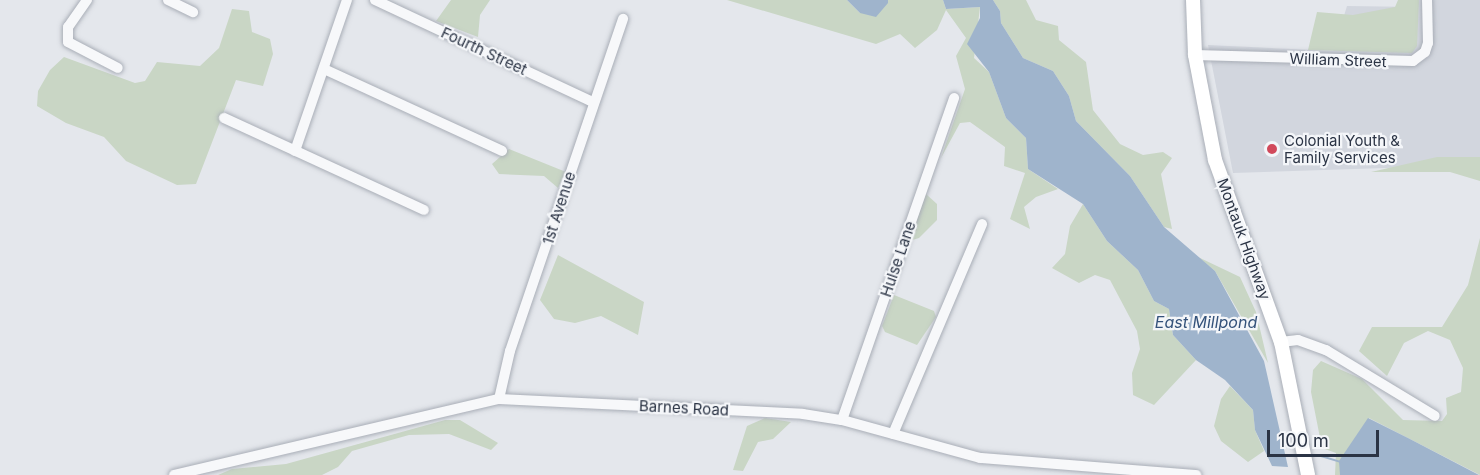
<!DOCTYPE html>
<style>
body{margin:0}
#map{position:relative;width:1480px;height:475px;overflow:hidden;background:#e4e7ec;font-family:Inter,sans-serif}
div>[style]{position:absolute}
.built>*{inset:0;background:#d2d6de}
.green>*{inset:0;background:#c9d6c5}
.water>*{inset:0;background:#9fb4cc}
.stream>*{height:2px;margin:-1px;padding:0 1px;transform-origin:1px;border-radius:1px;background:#9fb4cc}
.roads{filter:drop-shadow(0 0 2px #a9aeb7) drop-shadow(0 0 2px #a9aeb7)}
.minor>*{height:10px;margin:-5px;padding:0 5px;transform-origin:5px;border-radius:5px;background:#f7f8fa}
.major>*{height:14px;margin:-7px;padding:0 7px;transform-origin:7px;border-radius:7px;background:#fff}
.dots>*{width:16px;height:16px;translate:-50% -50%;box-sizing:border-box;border:3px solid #f4f6f9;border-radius:50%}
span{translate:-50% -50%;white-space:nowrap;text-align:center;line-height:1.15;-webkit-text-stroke:4.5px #f4f6f9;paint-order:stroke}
.street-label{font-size:15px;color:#2b3445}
.poi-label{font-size:15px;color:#2b3445}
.left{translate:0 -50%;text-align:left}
.water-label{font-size:16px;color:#34527a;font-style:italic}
.scale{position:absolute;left:1267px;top:430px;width:112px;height:27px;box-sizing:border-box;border:3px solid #2b3445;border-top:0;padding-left:8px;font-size:18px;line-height:21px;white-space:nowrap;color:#2b3445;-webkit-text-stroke:4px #f4f6f9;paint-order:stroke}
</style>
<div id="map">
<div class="built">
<i style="clip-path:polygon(1418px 0,1480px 0,1480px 170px,1416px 167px,1233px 173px,1208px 45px,1333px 51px,1347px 6px,1418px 7px)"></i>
</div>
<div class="green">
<i style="clip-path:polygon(451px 0,490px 0,480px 15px,478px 37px,436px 21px)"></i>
<i style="clip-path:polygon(727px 0,847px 0,860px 13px,888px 0,943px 0,946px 9px,980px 7px,974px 58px,989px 72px,1006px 118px,1026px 138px,1028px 169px,1058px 189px,1036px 197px,1024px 207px,1030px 229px,1010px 219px,1025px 173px,1004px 166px,1005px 147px,970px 122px,960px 123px,941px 158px,965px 89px,956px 56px,966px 38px,946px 10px,937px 30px,915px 48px,900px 34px,876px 44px)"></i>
<i style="clip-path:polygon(993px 0,1026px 0,1036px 20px,1058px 26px,1059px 40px,1086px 62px,1093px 110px,1120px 144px,1143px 155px,1163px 152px,1172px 158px,1161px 174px,1172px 229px,1164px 227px,1130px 176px,1076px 121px,1069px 96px,1053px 71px,1023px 58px,1001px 23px,1000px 11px)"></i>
<i style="clip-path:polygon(1398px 0,1419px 0,1417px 46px,1412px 53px,1308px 50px,1317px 12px,1353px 15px,1395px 7px)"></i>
<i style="clip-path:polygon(232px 9px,249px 11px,252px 32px,270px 39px,273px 54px,263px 86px,236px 80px,196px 184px,177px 185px,126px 161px,104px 137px,66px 123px,37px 106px,38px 91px,50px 70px,64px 57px,135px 83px,145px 81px,157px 62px,200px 66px,219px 48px)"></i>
<i style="clip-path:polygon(509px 149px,566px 172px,558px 188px,544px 176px,499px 174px,492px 164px)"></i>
<i style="clip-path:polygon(1437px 157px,1480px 157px,1480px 181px,1450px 172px,1371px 172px)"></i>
<i style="clip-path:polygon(926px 194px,937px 204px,937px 220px,919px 238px,909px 241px)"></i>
<i style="clip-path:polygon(1083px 204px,1107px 241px,1138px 270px,1154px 301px,1169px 309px,1173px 335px,1196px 360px,1154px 405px,1133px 395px,1132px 373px,1140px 349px,1137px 331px,1110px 280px,1095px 275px,1079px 283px,1052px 268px,1065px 254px,1070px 226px)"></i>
<i style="clip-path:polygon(1480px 238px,1480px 475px,1369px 418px,1340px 475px,1335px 475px,1336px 453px,1322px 448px,1311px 392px,1313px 370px,1321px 361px,1362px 379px,1403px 420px,1442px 421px,1447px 414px,1446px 398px,1461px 392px,1463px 368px,1450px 340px,1428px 331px,1404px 343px,1387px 376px,1359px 351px,1372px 327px,1442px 327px,1468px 285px)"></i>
<i style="clip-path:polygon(558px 255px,644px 302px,638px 335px,601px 316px,575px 323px,554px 319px,540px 300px)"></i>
<i style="clip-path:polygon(1198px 257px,1240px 277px,1256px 312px,1268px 363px,1215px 271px)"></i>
<i style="clip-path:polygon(894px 295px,934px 311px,936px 317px,917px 345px,885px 332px,882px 326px)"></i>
<i style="clip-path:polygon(1230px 386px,1253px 410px,1255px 430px,1264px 451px,1248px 462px,1221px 441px,1214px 426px,1221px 399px)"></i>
<i style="clip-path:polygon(765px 418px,791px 422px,773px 439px,758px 442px,743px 471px,733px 470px,747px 426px)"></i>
<i style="clip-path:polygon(445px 420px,460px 420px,498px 443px,491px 450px,449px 434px,409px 435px,352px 451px,338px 467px,322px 475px,218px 475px,232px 469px,286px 464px)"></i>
</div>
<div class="water">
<i style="clip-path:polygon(847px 0,888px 0,888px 3px,876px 17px,860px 13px)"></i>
<i style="clip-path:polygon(943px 0,993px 0,1000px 11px,1001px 23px,1023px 58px,1053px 71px,1069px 96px,1076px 121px,1130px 176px,1164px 227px,1215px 271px,1264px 361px,1288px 467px,1272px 466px,1255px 430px,1253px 410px,1225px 380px,1196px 360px,1173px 335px,1169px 309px,1154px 301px,1138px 270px,1107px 241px,1083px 204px,1028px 169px,1026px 138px,1006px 118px,989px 72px,967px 44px,980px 18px,980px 7px,946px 9px)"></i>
<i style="clip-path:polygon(1368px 418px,1408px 438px,1479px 475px,1340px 475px,1339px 461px)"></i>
</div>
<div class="stream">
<i style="left:1285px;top:445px;width:6px;rotate:31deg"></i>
<i style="left:1321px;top:456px;width:21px;rotate:17deg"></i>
</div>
<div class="roads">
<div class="minor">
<i style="left:87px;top:0;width:33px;rotate:125deg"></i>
<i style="left:68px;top:27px;width:15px;rotate:90deg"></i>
<i style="left:68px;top:42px;width:56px;rotate:27.5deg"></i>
<i style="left:168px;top:0;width:28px;rotate:26deg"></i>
<i style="left:375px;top:0;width:241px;rotate:25.1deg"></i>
<i style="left:1195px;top:55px;width:218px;rotate:1.6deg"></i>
<i style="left:1413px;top:61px;width:15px;rotate:-37deg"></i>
<i style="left:1425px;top:52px;width:9px;rotate:-72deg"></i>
<i style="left:1428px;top:43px;width:43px;rotate:-91.3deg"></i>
<i style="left:324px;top:69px;width:196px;rotate:24.7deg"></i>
<i style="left:224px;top:118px;width:220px;rotate:24.7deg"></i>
<i style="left:295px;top:151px;width:160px;rotate:-71deg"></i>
<i style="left:1281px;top:342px;width:17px;rotate:-7deg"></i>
<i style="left:1298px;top:340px;width:30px;rotate:20deg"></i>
<i style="left:1326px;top:350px;width:127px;rotate:31.2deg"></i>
<i style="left:499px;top:399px;width:49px;rotate:-77.1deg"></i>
<i style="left:510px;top:351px;width:351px;rotate:-71.2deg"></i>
<i style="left:842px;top:420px;width:341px;rotate:-70.8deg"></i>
<i style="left:893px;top:434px;width:228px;rotate:-67deg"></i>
<i style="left:174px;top:475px;width:334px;rotate:-13.2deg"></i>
<i style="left:499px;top:399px;width:304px;rotate:2.8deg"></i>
<i style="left:803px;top:414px;width:39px;rotate:9deg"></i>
<i style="left:842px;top:420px;width:143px;rotate:15.4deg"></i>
<i style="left:980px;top:458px;width:217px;rotate:4.5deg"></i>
</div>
<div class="major">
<i style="left:1193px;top:0;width:55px;rotate:87.9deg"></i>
<i style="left:1195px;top:55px;width:107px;rotate:79.2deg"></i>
<i style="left:1215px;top:160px;width:194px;rotate:70.1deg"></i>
<i style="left:1281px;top:342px;width:136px;rotate:78.5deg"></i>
</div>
</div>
<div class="dots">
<i style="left:1272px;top:149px;background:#d1495b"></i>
</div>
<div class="street-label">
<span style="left:484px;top:51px;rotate:25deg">Fourth Street</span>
<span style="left:1338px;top:60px;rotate:2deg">William Street</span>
<span style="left:559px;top:208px;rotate:-72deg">1st Avenue</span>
<span style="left:1244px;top:239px;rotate:70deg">Montauk Highway</span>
<span style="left:898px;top:259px;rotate:-71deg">Hulse Lane</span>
<span style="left:684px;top:408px;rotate:3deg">Barnes Road</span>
</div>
<div class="poi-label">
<span class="left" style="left:1284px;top:149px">Colonial Youth &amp;<br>Family Services</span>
</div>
<div class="water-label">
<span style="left:1206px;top:322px">East Millpond</span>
</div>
<div class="scale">100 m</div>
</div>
